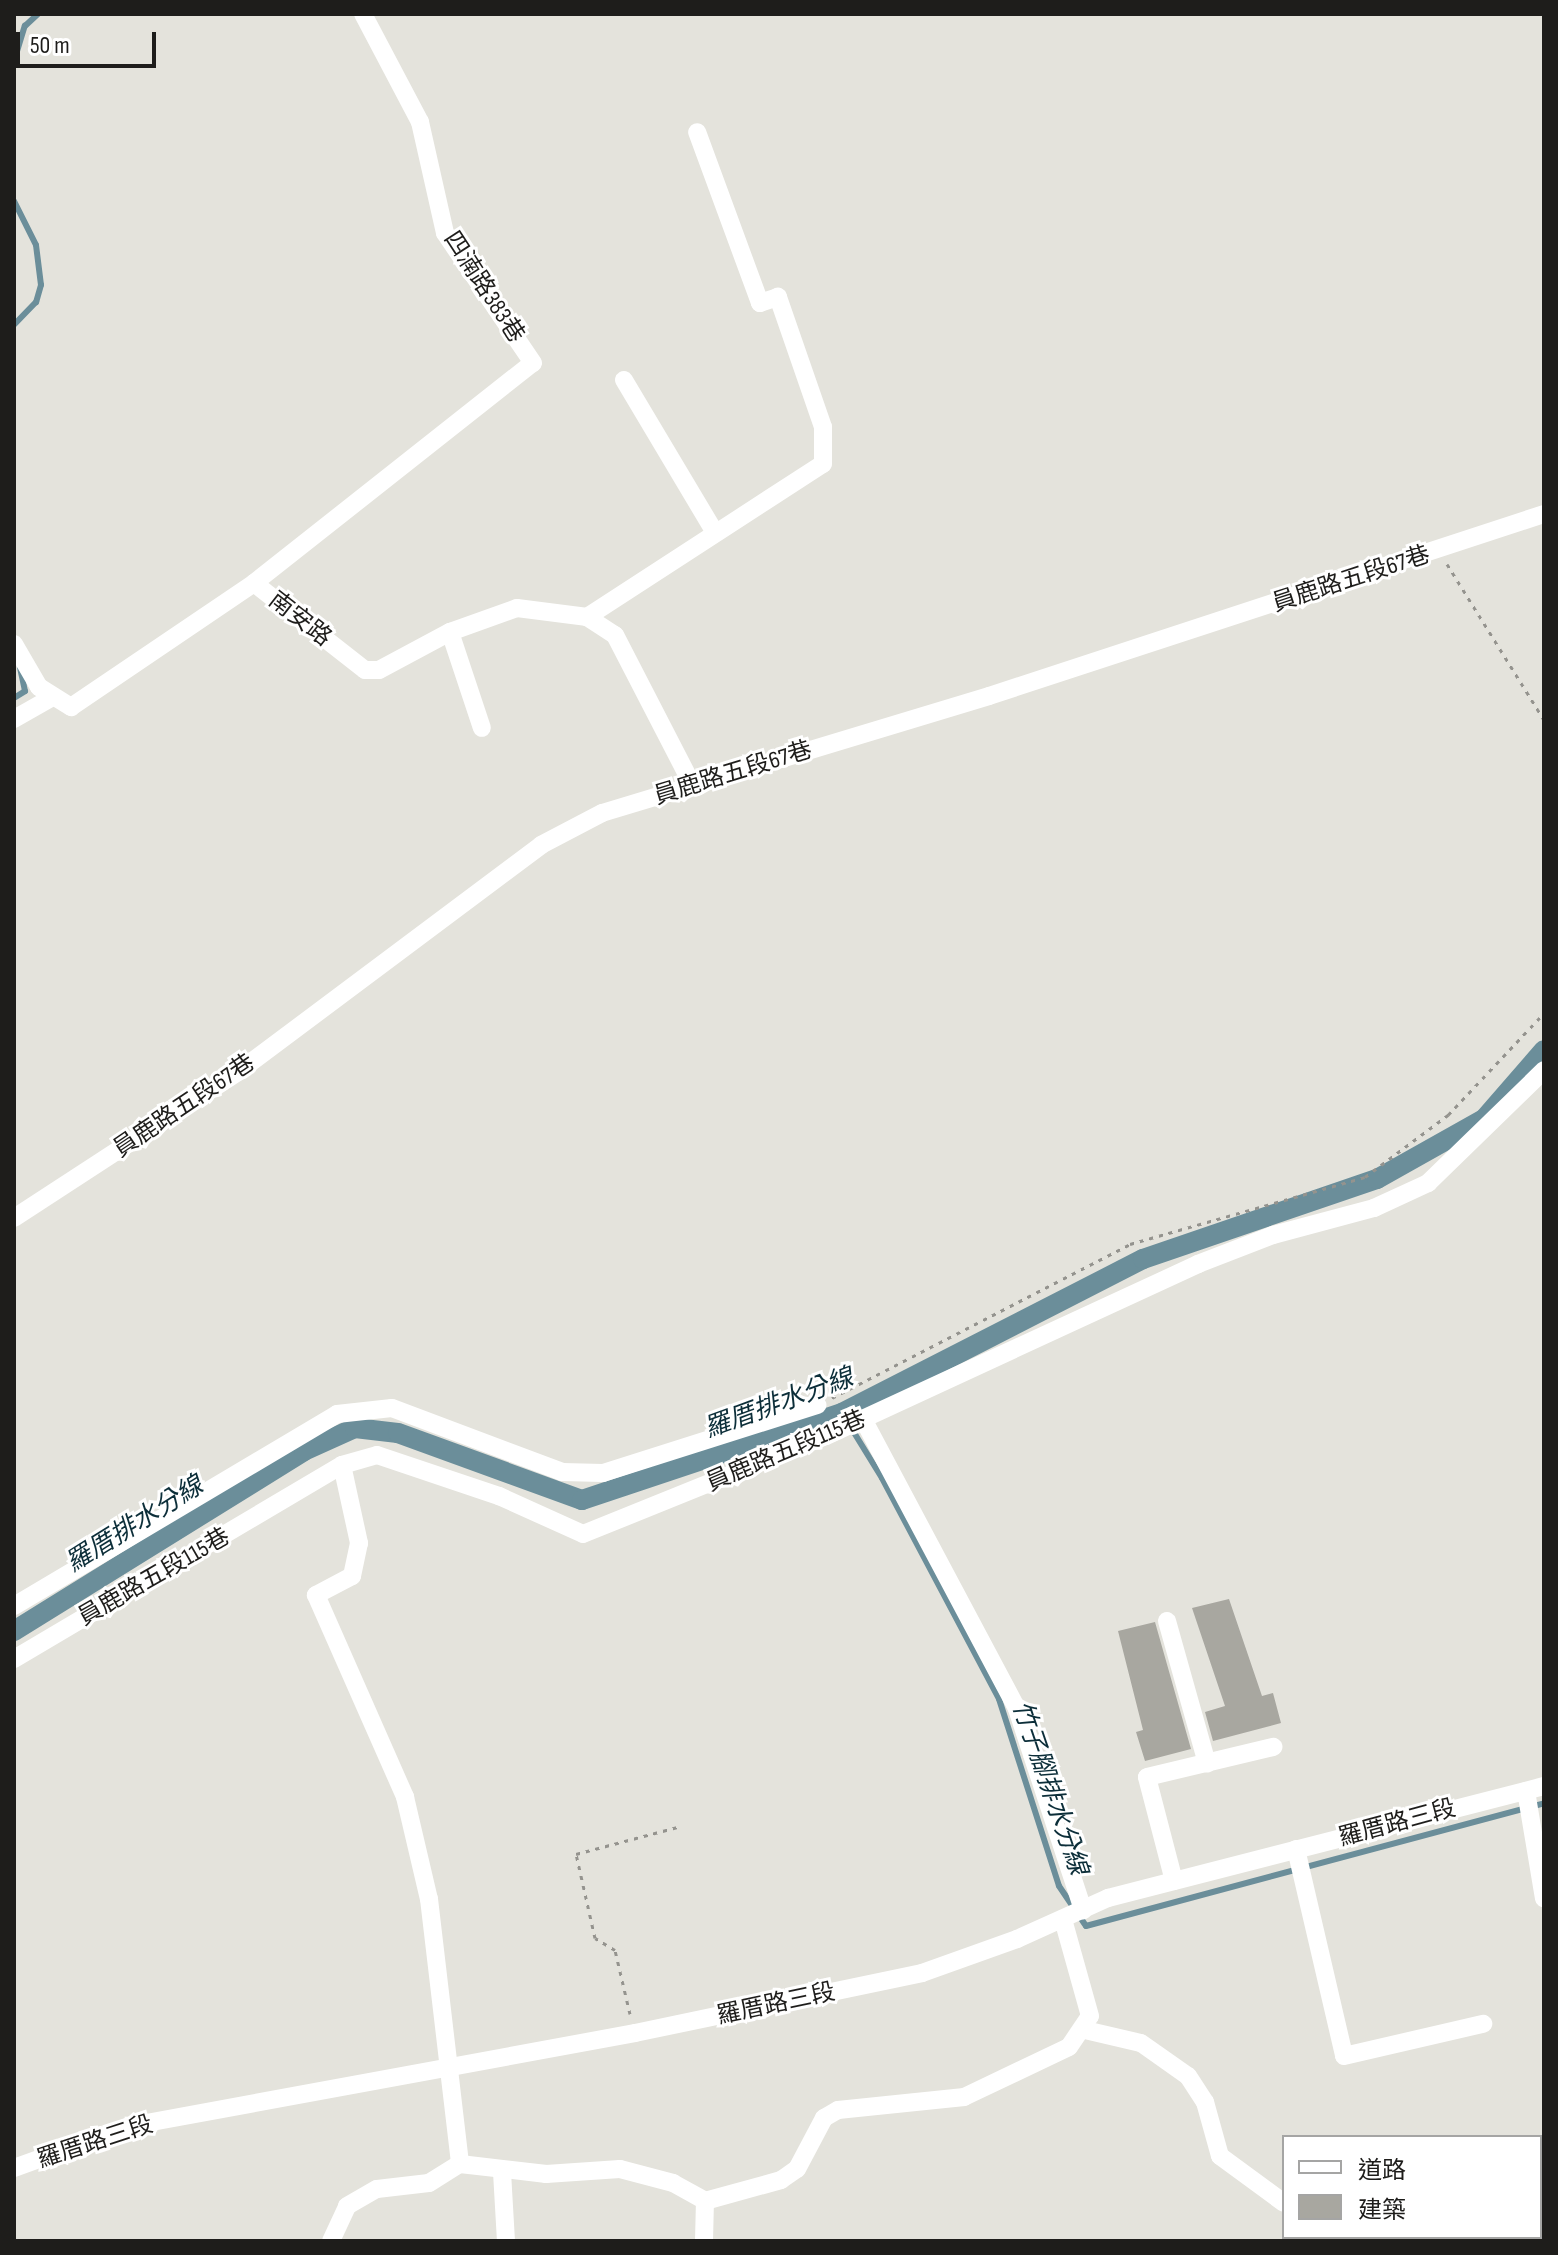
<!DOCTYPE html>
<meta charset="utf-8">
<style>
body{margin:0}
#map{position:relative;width:1558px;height:2255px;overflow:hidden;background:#e4e3dc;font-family:"Sofia Sans Condensed","Noto Sans TC",sans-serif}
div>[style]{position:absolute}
.stream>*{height:6px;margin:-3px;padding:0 3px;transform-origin:3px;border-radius:3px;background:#6b8e9a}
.canal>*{height:20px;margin:-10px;padding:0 10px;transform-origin:10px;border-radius:10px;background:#6b8e9a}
.building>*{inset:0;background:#a8a7a0}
.path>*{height:3px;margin-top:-1.5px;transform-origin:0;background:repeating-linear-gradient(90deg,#94938e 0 4px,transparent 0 10px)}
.minor>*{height:18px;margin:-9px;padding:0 9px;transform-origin:9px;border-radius:9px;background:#fff}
span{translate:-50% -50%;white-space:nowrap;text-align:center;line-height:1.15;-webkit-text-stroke:6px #fff;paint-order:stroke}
.street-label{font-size:24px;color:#1e1d1b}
.water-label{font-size:26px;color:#0c2e39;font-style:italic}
.frame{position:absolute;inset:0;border:16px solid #1e1d1b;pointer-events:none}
.legend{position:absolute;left:1282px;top:2135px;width:260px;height:104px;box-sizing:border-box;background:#fff;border:2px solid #a5a5a4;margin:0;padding:10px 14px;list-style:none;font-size:24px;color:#1e1d1b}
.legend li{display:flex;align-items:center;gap:16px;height:40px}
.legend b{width:40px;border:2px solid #a5a5a4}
.scale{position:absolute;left:16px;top:32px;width:140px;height:36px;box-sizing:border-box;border:4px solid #1e1d1b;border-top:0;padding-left:10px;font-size:24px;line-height:28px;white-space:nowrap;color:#1e1d1b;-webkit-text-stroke:6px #fff;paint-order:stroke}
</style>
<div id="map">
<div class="stream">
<i style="left:14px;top:61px;width:37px;rotate:-73deg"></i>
<i style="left:25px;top:26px;width:18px;rotate:-43deg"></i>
<i style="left:14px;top:201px;width:49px;rotate:63.4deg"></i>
<i style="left:36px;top:245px;width:40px;rotate:82.9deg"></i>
<i style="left:41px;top:285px;width:18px;rotate:106deg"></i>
<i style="left:36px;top:302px;width:32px;rotate:134deg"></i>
<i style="left:14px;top:698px;width:13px;rotate:-32deg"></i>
<i style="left:25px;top:691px;width:24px;rotate:-102deg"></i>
<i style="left:842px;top:1413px;width:76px;rotate:58.4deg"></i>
<i style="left:882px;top:1478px;width:250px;rotate:62.1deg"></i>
<i style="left:999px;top:1699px;width:196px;rotate:72.2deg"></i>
<i style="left:1059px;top:1886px;width:48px;rotate:56deg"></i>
<i style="left:1086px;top:1926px;width:474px;rotate:-15deg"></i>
</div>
<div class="canal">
<i style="left:14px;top:1631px;width:341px;rotate:-31.8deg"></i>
<i style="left:304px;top:1451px;width:56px;rotate:-24.3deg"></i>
<i style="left:355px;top:1428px;width:43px;rotate:6.6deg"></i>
<i style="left:398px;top:1433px;width:196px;rotate:20deg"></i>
<i style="left:582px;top:1500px;width:274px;rotate:-18.5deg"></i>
<i style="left:842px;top:1413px;width:338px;rotate:-27.1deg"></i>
<i style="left:1143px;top:1259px;width:247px;rotate:-18.9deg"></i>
<i style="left:1377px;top:1179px;width:123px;rotate:-29.3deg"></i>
<i style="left:1484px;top:1119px;width:91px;rotate:-49deg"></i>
</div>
<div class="building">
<i style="clip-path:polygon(1229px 1599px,1262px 1696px,1273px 1693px,1281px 1723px,1213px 1741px,1205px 1712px,1225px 1706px,1192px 1608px)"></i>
<i style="clip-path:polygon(1155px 1622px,1191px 1749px,1145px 1761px,1136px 1732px,1143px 1730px,1118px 1631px)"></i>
</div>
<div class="path">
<i style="left:1447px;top:564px;width:184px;rotate:58.1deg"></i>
<i style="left:832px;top:1398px;width:335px;rotate:-27.3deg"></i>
<i style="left:1130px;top:1244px;width:244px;rotate:-15.9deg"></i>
<i style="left:1365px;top:1177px;width:104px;rotate:-36.8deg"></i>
<i style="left:1448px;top:1115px;width:140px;rotate:-46.7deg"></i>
<i style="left:630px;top:2014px;width:66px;rotate:-103.2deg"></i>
<i style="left:615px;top:1950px;width:23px;rotate:-149deg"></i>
<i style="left:595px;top:1938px;width:86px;rotate:-102.7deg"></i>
<i style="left:576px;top:1854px;width:109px;rotate:-14.9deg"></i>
</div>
<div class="minor">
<i style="left:624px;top:380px;width:176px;rotate:59.2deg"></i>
<i style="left:254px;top:583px;width:355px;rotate:-38.3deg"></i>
<i style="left:533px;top:363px;width:157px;rotate:-124.1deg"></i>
<i style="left:445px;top:233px;width:114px;rotate:-102.7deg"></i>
<i style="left:420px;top:122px;width:122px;rotate:-117.8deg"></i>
<i style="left:587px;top:617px;width:281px;rotate:-33deg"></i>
<i style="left:823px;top:464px;width:37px;rotate:-90deg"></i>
<i style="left:823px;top:427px;width:138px;rotate:-109.1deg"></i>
<i style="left:778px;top:297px;width:19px;rotate:162deg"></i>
<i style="left:760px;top:303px;width:182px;rotate:-110.2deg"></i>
<i style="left:450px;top:632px;width:101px;rotate:71.6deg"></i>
<i style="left:14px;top:644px;width:50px;rotate:59.8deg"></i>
<i style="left:39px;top:687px;width:38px;rotate:32deg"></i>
<i style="left:71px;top:707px;width:221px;rotate:-34.1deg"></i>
<i style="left:254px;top:583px;width:141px;rotate:38.1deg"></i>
<i style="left:365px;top:670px;width:14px"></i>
<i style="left:379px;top:670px;width:81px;rotate:-28.2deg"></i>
<i style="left:450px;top:632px;width:71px;rotate:-19.7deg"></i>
<i style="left:517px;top:608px;width:71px;rotate:7.3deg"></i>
<i style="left:587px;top:617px;width:33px;rotate:33deg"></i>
<i style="left:615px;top:635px;width:168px;rotate:62.7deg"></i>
<i style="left:14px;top:719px;width:43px;rotate:-29.6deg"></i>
<i style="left:14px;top:1218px;width:267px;rotate:-33.1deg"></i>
<i style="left:238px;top:1072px;width:379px;rotate:-36.8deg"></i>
<i style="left:541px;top:845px;width:69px;rotate:-27.7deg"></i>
<i style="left:602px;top:813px;width:404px;rotate:-16.8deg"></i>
<i style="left:989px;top:696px;width:584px;rotate:-18.16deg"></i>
<i style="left:863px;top:1419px;width:328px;rotate:62deg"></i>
<i style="left:1017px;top:1709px;width:212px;rotate:71.8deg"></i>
<i style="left:342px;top:1465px;width:80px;rotate:77.7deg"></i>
<i style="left:359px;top:1543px;width:34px;rotate:102deg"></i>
<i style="left:352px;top:1576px;width:41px;rotate:152.2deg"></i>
<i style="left:316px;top:1595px;width:221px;rotate:66.2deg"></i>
<i style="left:405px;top:1797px;width:105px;rotate:76.8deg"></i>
<i style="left:429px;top:1899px;width:267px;rotate:83.3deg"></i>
<i style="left:14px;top:1606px;width:376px;rotate:-30.7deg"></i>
<i style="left:337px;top:1414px;width:55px;rotate:-6.2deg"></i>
<i style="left:392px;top:1408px;width:182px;rotate:20.6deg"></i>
<i style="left:562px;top:1472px;width:41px;rotate:1.4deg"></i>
<i style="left:603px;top:1473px;width:225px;rotate:-17.6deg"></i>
<i style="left:1167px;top:1621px;width:148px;rotate:74.3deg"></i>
<i style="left:14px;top:1659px;width:381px;rotate:-30.6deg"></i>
<i style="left:342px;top:1465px;width:36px;rotate:-16deg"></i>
<i style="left:377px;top:1455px;width:129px;rotate:18.6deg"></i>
<i style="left:499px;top:1496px;width:92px;rotate:24.3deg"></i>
<i style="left:583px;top:1534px;width:262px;rotate:-22deg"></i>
<i style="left:826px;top:1436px;width:410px;rotate:-24.8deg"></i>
<i style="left:1198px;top:1264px;width:80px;rotate:-21.1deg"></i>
<i style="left:1273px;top:1235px;width:105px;rotate:-15deg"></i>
<i style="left:1374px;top:1208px;width:60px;rotate:-24.8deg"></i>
<i style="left:1428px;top:1183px;width:162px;rotate:-44.2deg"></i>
<i style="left:1526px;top:1791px;width:109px;rotate:80.5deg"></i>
<i style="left:1296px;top:1849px;width:212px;rotate:76.9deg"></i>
<i style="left:1344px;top:2056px;width:143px;rotate:-13deg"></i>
<i style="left:1174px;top:1881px;width:107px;rotate:-104.6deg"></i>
<i style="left:1147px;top:1777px;width:130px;rotate:-13.4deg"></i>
<i style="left:1085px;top:2030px;width:57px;rotate:13.1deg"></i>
<i style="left:1141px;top:2043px;width:57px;rotate:35.1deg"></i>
<i style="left:1188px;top:2076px;width:31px;rotate:57deg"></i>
<i style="left:1205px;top:2102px;width:56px;rotate:74.5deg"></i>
<i style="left:1220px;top:2156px;width:79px;rotate:36.3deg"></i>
<i style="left:460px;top:2164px;width:87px;rotate:6.6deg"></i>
<i style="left:546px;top:2174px;width:74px;rotate:-3.9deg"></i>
<i style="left:620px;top:2169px;width:55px;rotate:14.8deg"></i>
<i style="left:673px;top:2183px;width:37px;rotate:29deg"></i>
<i style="left:705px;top:2201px;width:79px;rotate:-15.4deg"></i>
<i style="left:781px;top:2180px;width:19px;rotate:-35deg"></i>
<i style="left:797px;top:2169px;width:58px;rotate:-62.1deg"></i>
<i style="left:824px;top:2118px;width:16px;rotate:-30deg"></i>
<i style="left:838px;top:2110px;width:127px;rotate:-5.9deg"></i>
<i style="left:964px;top:2097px;width:116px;rotate:-25.5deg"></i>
<i style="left:1069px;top:2047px;width:37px;rotate:-56deg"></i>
<i style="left:1090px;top:2016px;width:101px;rotate:-105.6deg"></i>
<i style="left:14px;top:2168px;width:123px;rotate:-19.9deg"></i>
<i style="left:130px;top:2126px;width:513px;rotate:-10.43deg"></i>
<i style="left:635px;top:2033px;width:293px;rotate:-11.8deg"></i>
<i style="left:922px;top:1973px;width:101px;rotate:-19.7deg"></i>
<i style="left:1017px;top:1939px;width:100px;rotate:-24.3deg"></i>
<i style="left:1108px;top:1898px;width:450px;rotate:-14.4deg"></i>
<i style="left:502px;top:2172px;width:69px;rotate:86.7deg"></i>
<i style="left:1389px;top:2237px;width:14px;rotate:17deg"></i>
<i style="left:331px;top:2241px;width:38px;rotate:-65deg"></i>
<i style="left:347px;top:2206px;width:34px;rotate:-30deg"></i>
<i style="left:377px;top:2189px;width:52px;rotate:-6.6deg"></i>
<i style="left:429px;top:2183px;width:36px;rotate:-32deg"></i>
<i style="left:704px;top:2241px;width:40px;rotate:-88.6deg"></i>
</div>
<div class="street-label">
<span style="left:484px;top:287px;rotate:57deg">四湳路383巷</span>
<span style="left:1351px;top:579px;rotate:-18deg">員鹿路五段67巷</span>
<span style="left:300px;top:619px;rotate:38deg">南安路</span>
<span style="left:733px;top:773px;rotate:-17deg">員鹿路五段67巷</span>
<span style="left:184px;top:1106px;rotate:-34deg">員鹿路五段67巷</span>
<span style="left:786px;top:1451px;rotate:-23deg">員鹿路五段115巷</span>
<span style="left:154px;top:1577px;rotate:-30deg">員鹿路五段115巷</span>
<span style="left:1397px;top:1823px;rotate:-15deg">羅厝路三段</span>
<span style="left:776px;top:2004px;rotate:-12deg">羅厝路三段</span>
<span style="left:95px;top:2142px;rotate:-18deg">羅厝路三段</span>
</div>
<div class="water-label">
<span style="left:779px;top:1404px;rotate:-20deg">羅厝排水分線</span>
<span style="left:135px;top:1525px;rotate:-32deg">羅厝排水分線</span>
<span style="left:1049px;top:1788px;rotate:71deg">竹子腳排水分線</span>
</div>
<div class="frame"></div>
<ul class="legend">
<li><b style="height:10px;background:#fff"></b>道路</li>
<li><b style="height:22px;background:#a8a7a0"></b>建築</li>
</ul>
<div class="scale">50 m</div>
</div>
